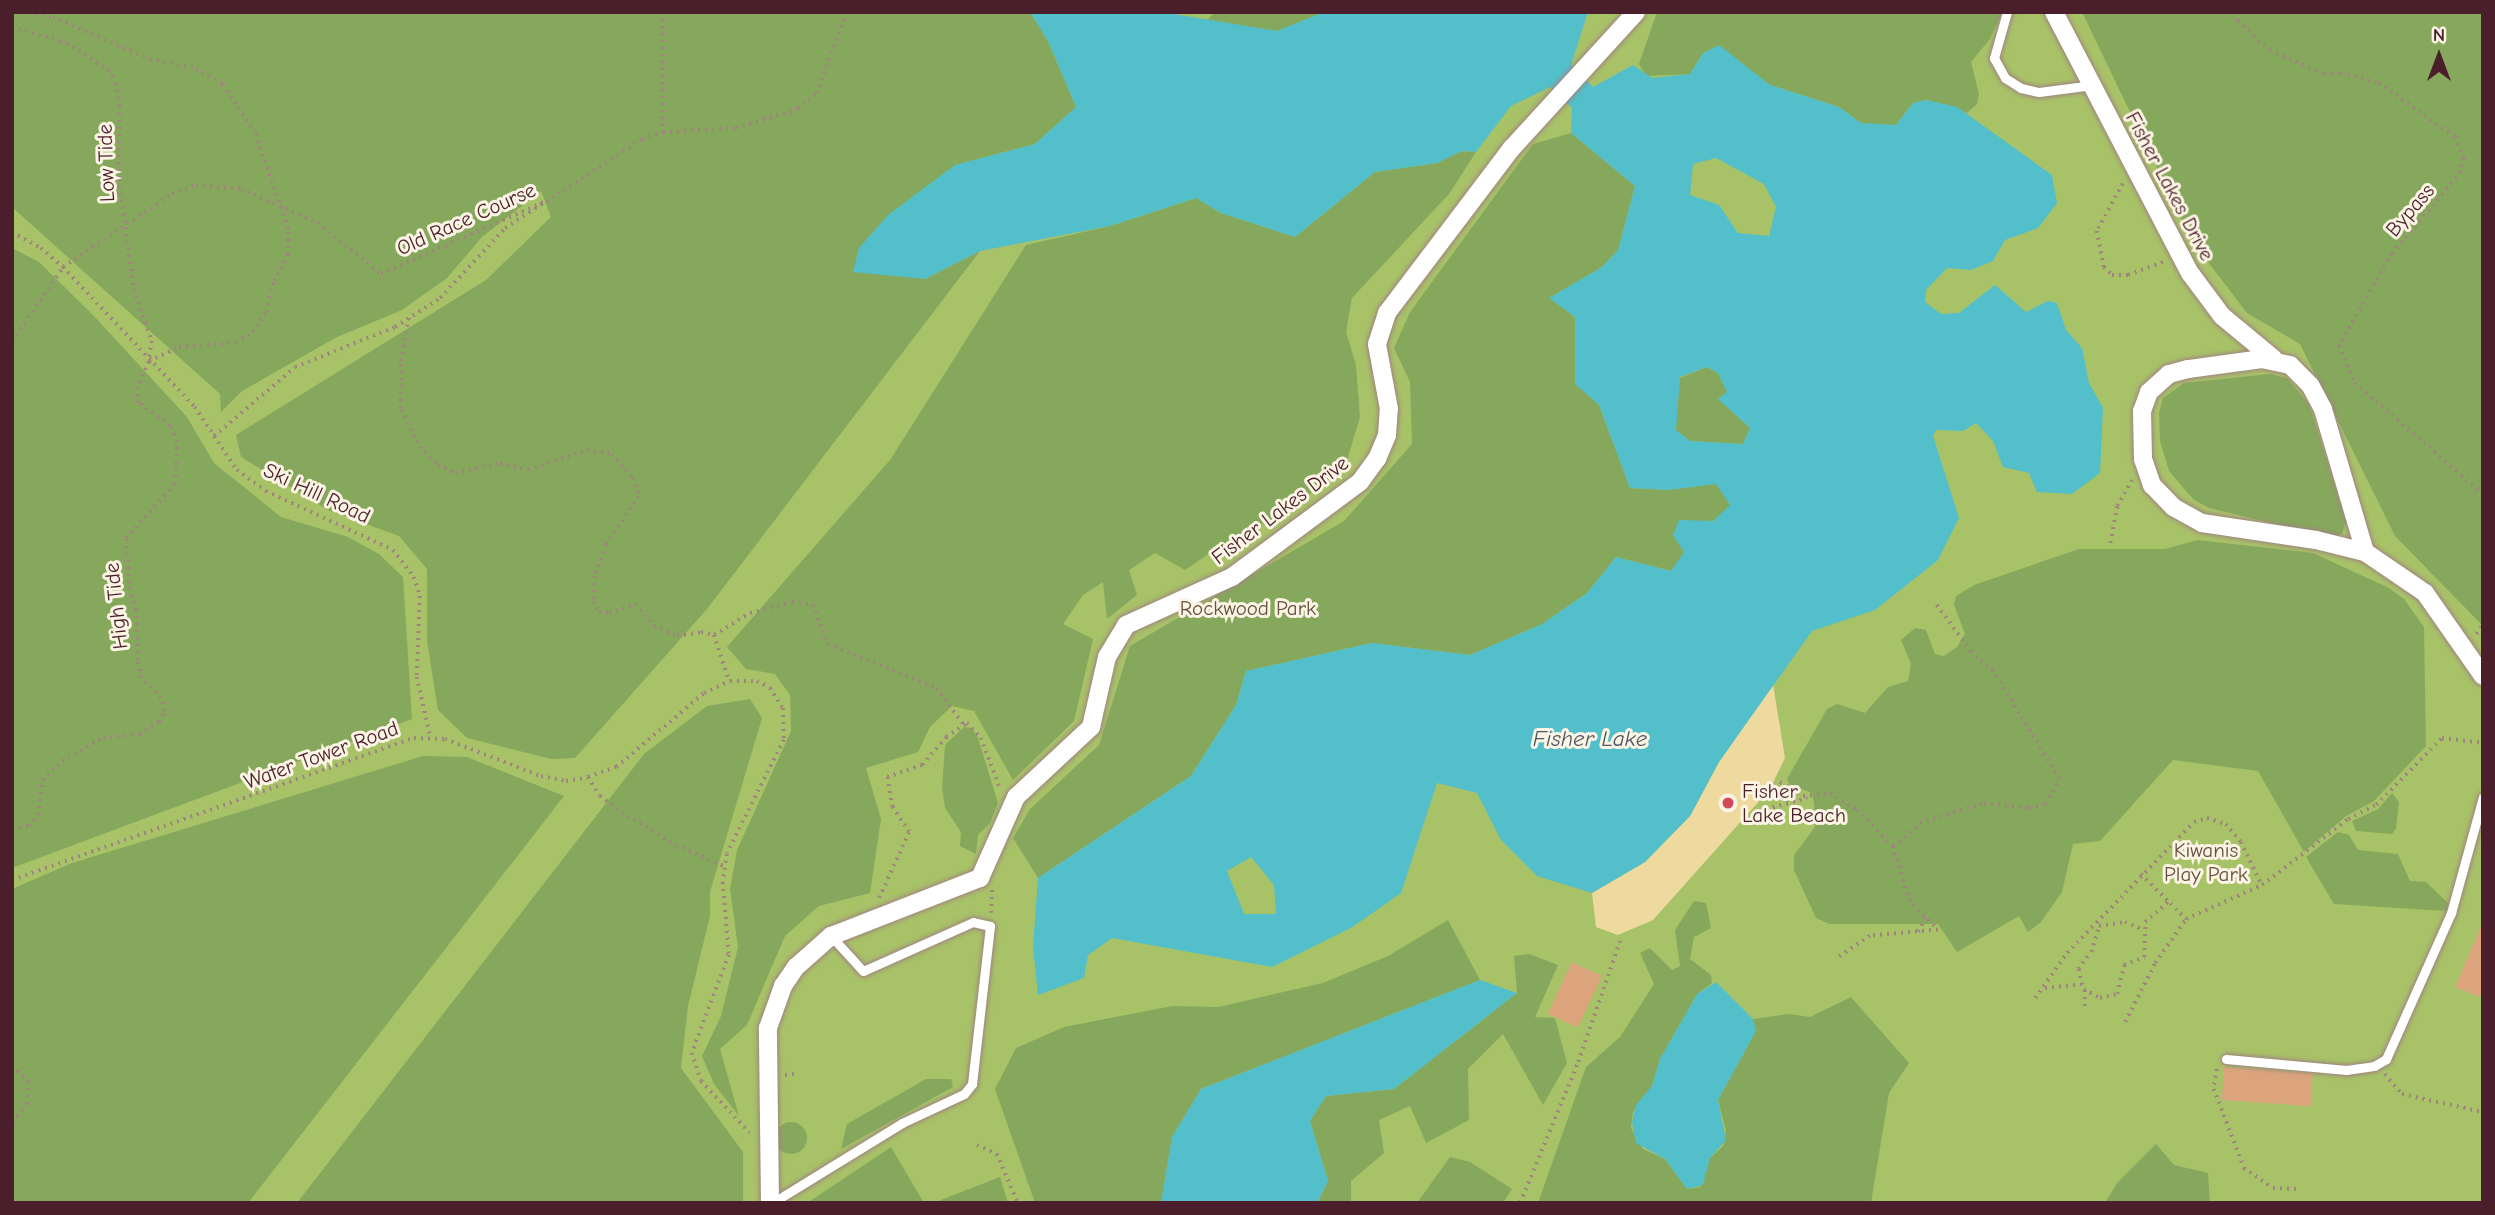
<!DOCTYPE html>
<style>
body{margin:0}
#map{position:relative;width:2495px;height:1215px;overflow:hidden;background:#f8ead4;font-family:"Comic Neue",sans-serif}
div>[style]{position:absolute}
.green>*{inset:0;background:#a8c268;transform-origin:0 0}
.forest>*{inset:0;background:#86a85c}
.round{border-radius:50%}
.sand>*{inset:0;background:#eeda9e}
.water>*{inset:0;background:#52bfcb}
.building>*{inset:0;background:#dba47d;transform-origin:0 0}
.path>*{height:3.5px;margin-top:-1.75px;transform-origin:0;background:repeating-linear-gradient(90deg,#a18480 0 2px,transparent 0 7px)}
.roads{filter:drop-shadow(0 0 2px #a18480) drop-shadow(0 0 2px #a18480)}
.lane>*{height:9px;margin:-4.5px;padding:0 4.5px;transform-origin:4.5px;border-radius:4.5px;background:#fff}
.street>*{height:18px;margin:-9px;padding:0 9px;transform-origin:9px;border-radius:9px;background:#fff}
.dots>*{width:19px;height:19px;translate:-50% -50%;box-sizing:border-box;border:4px solid #fcf5e5;border-radius:50%}
span{translate:-50% -50%;white-space:nowrap;text-align:center;line-height:1.15;-webkit-text-stroke:6px #fcf5e5;paint-order:stroke}
.street-label{font-size:21px;color:#4a1f2b}
.park-label{font-size:21px;color:#66503d}
.poi-label{font-size:21px;color:#4a1f2b}
.left{translate:0 -50%;text-align:left}
.water-label{font-size:23px;color:#4d5763;font-style:italic}
.frame{position:absolute;inset:0;border:14px solid #4a1f2b;pointer-events:none}
.north{position:absolute;left:2404px;top:21px;width:70px;height:70px;-webkit-text-stroke:5px #fcf5e5;paint-order:stroke;rotate:0deg;font-size:19px;font-weight:700;line-height:28px;text-align:center;color:#4a1f2b}
.north::after{content:'';display:block;margin:auto;width:24px;height:32px;background:#4a1f2b;clip-path:polygon(50% 0,100% 100%,50% 72%,0 100%)}
</style>
<div id="map">
<div class="green">
<i style="left:12px;top:12px;width:2471px;height:1191px"></i>
</div>
<div class="forest">
<i style="clip-path:polygon(12px 12px,1030px 12px,1048px 41px,1076px 107px,1035px 144px,955px 165px,925px 279px,980px 251px,707px 609px,575px 758px,551px 759px,467px 738px,438px 710px,427px 641px,427px 569px,399px 536px,328px 510px,241px 457px,236px 435px,486px 280px,551px 217px,541px 191px,482px 237px,447px 278px,402px 310px,335px 338px,242px 391px,221px 412px,220px 394px,12px 207px)"></i>
<i style="clip-path:polygon(1214px 12px,1324px 12px,1277px 31px,1207px 21px)"></i>
<i style="clip-path:polygon(1657px 12px,2002px 12px,1990px 39px,1971px 62px,1979px 94px,1977px 104px,1967px 113px,1927px 100px,1913px 103px,1896px 125px,1888px 126px,1861px 123px,1839px 107px,1770px 85px,1733px 58px,1703px 53px,1690px 74px,1646px 76px,1639px 64px)"></i>
<i style="clip-path:polygon(2082px 12px,2483px 12px,2483px 626px,2395px 536px,2300px 344px,2247px 313px,2192px 241px)"></i>
<i style="clip-path:polygon(1571px 133px,1635px 186px,1618px 250px,1602px 267px,1550px 298px,1575px 317px,1575px 383px,1599px 405px,1630px 488px,1669px 490px,1716px 483px,1731px 505px,1671px 571px,1616px 557px,1587px 593px,1542px 624px,1470px 655px,1372px 643px,1246px 671px,1236px 705px,1191px 776px,1038px 878px,1013px 838px,1030px 809px,1099px 745px,1130px 646px,1344px 521px,1412px 444px,1410px 382px,1394px 348px,1410px 312px,1533px 144px)"></i>
<i style="clip-path:polygon(1462px 151px,1476px 152px,1449px 194px,1352px 298px,1346px 332px,1356px 365px,1360px 417px,1345px 467px,1283px 515px,1237px 535px,1185px 570px,1155px 553px,1129px 570px,1137px 595px,1107px 619px,1103px 582px,1083px 595px,1063px 624px,1093px 639px,1074px 721px,1013px 780px,974px 711px,952px 706px,930px 727px,918px 752px,866px 768px,881px 819px,870px 893px,819px 906px,785px 936px,747px 1025px,720px 1049px,739px 1116px,714px 1084px,702px 1056px,721px 1016px,738px 947px,730px 889px,737px 850px,791px 731px,790px 695px,775px 674px,746px 669px,727px 647px,890px 460px,1026px 245px,1110px 226px,1196px 198px,1221px 213px,1295px 237px,1375px 172px,1437px 163px)"></i>
<i style="clip-path:polygon(12px 248px,39px 262px,94px 316px,187px 417px,214px 463px,281px 517px,348px 537px,379px 554px,403px 577px,412px 719px,12px 868px)"></i>
<i style="clip-path:polygon(1707px 367px,1718px 373px,1728px 392px,1719px 399px,1750px 428px,1743px 444px,1690px 441px,1675px 430px,1680px 378px)"></i>
<i style="clip-path:polygon(2270px 374px,2287px 378px,2309px 404px,2346px 521px,2342px 534px,2332px 537px,2209px 508px,2194px 500px,2169px 471px,2160px 441px,2159px 413px,2163px 398px,2184px 383px)"></i>
<i style="clip-path:polygon(2198px 540px,2313px 553px,2389px 588px,2404px 599px,2424px 627px,2426px 746px,2374px 801px,2346px 816px,2304px 852px,2258px 771px,2173px 760px,2100px 841px,2073px 844px,2062px 892px,2041px 922px,2028px 932px,2019px 916px,1957px 952px,1938px 924px,1829px 924px,1816px 918px,1794px 870px,1794px 855px,1815px 827px,1814px 803px,1812px 793px,1790px 785px,1787px 779px,1827px 709px,1837px 704px,1865px 713px,1888px 687px,1908px 681px,1911px 664px,1901px 640px,1915px 628px,1926px 630px,1935px 654px,1944px 656px,1957px 647px,1965px 634px,1954px 605px,1956px 596px,1974px 585px,2079px 549px,2165px 549px)"></i>
<i style="clip-path:polygon(750px 699px,762px 718px,710px 892px,710px 916px,688px 1006px,681px 1068px,743px 1152px,743px 1203px,297px 1203px,644px 754px,707px 706px)"></i>
<i style="clip-path:polygon(964px 727px,972px 728px,978px 738px,998px 803px,990px 823px,978px 835px,976px 854px,960px 846px,961px 832px,945px 808px,942px 788px,945px 745px)"></i>
<i style="clip-path:polygon(423px 756px,467px 757px,564px 796px,248px 1203px,12px 1203px,12px 889px,72px 863px)"></i>
<i style="clip-path:polygon(2392px 793px,2399px 802px,2396px 829px,2392px 834px,2356px 831px,2352px 821px,2378px 809px)"></i>
<i style="clip-path:polygon(2338px 832px,2349px 835px,2358px 850px,2398px 854px,2410px 881px,2426px 882px,2448px 903px,2447px 911px,2334px 904px,2306px 857px)"></i>
<i style="clip-path:polygon(1694px 901px,1706px 903px,1711px 928px,1694px 937px,1690px 959px,1711px 975px,1712px 983px,1697px 994px,1660px 1059px,1652px 1086px,1633px 1112px,1631px 1128px,1643px 1149px,1665px 1159px,1687px 1189px,1700px 1187px,1710px 1158px,1723px 1146px,1726px 1131px,1718px 1100px,1752px 1038px,1753px 1019px,1789px 1014px,1810px 1017px,1851px 997px,1909px 1063px,1889px 1093px,1871px 1203px,1538px 1203px,1586px 1067px,1620px 1037px,1654px 984px,1640px 953px,1650px 948px,1672px 970px,1680px 966px,1675px 930px)"></i>
<i style="clip-path:polygon(1448px 920px,1480px 980px,1201px 1089px,1172px 1137px,1161px 1203px,1035px 1203px,995px 1089px,1016px 1048px,1064px 1027px,1172px 1006px,1218px 1007px,1323px 983px,1388px 956px)"></i>
<i style="clip-path:polygon(1529px 954px,1558px 965px,1535px 1017px,1555px 1018px,1567px 1063px,1543px 1105px,1503px 1034px,1468px 1069px,1469px 1120px,1426px 1143px,1410px 1106px,1379px 1120px,1384px 1153px,1351px 1181px,1351px 1203px,1317px 1203px,1328px 1181px,1310px 1121px,1326px 1096px,1394px 1089px,1517px 993px,1514px 956px)"></i>
<i style="clip-path:polygon(926px 1079px,951px 1079px,953px 1087px,841px 1149px,847px 1124px)"></i>
<i class="round" style="left:775px;top:1122px;width:32px;height:32px"></i>
<i style="clip-path:polygon(2156px 1144px,2174px 1165px,2208px 1173px,2210px 1203px,2105px 1203px,2117px 1183px)"></i>
<i style="clip-path:polygon(891px 1147px,924px 1203px,807px 1203px)"></i>
<i style="clip-path:polygon(1450px 1157px,1470px 1162px,1512px 1189px,1503px 1203px,1417px 1203px)"></i>
<i style="clip-path:polygon(1000px 1177px,1008px 1203px,933px 1203px)"></i>
</div>
<div class="sand">
<i style="clip-path:polygon(1773px 684px,1785px 758px,1770px 789px,1653px 920px,1618px 935px,1596px 927px,1592px 893px,1645px 862px,1690px 816px,1719px 762px)"></i>
</div>
<div class="water">
<i style="clip-path:polygon(evenodd,1030px 12px,1162px 12px,1277px 31px,1324px 12px,1588px 12px,1571px 65px,1593px 87px,1633px 65px,1652px 78px,1690px 74px,1703px 53px,1719px 45px,1770px 85px,1839px 107px,1861px 123px,1896px 125px,1913px 103px,1926px 100px,1957px 107px,2052px 175px,2057px 203px,2038px 228px,2005px 240px,1993px 261px,1971px 270px,1947px 268px,1926px 290px,1925px 302px,1941px 314px,1959px 313px,1995px 285px,2026px 312px,2048px 301px,2057px 303px,2066px 330px,2082px 348px,2089px 383px,2103px 408px,2100px 473px,2072px 494px,2037px 492px,2029px 473px,2003px 467px,1993px 441px,1976px 423px,1963px 431px,1936px 430px,1933px 436px,1959px 518px,1938px 560px,1875px 610px,1812px 631px,1719px 762px,1690px 816px,1645px 862px,1592px 893px,1537px 876px,1501px 840px,1477px 793px,1437px 783px,1401px 893px,1351px 928px,1272px 967px,1112px 938px,1088px 955px,1084px 978px,1038px 995px,1033px 947px,1038px 878px,1191px 776px,1236px 705px,1246px 671px,1372px 643px,1470px 655px,1542px 624px,1587px 593px,1616px 557px,1671px 571px,1684px 552px,1673px 535px,1679px 520px,1713px 521px,1730px 505px,1716px 484px,1669px 490px,1630px 488px,1599px 405px,1575px 384px,1575px 317px,1549px 298px,1602px 267px,1618px 250px,1635px 186px,1571px 133px,1572px 108px,1550px 87px,1511px 106px,1476px 152px,1462px 151px,1437px 163px,1375px 172px,1295px 237px,1221px 213px,1196px 198px,1110px 226px,980px 251px,925px 279px,853px 272px,859px 248px,888px 215px,955px 165px,1035px 144px,1076px 107px,1048px 41px,1030px 12px,1716px 158px,1764px 184px,1776px 207px,1769px 236px,1738px 233px,1719px 205px,1690px 195px,1693px 164px,1716px 158px,1030px 12px,1707px 367px,1718px 373px,1727px 392px,1718px 399px,1750px 428px,1743px 444px,1690px 441px,1676px 430px,1680px 377px,1707px 367px,1030px 12px,1251px 857px,1274px 885px,1276px 914px,1244px 914px,1227px 871px,1251px 857px)"></i>
<i style="clip-path:polygon(1480px 980px,1517px 993px,1394px 1089px,1326px 1096px,1310px 1121px,1328px 1181px,1317px 1203px,1161px 1203px,1172px 1137px,1201px 1089px)"></i>
<i style="clip-path:polygon(1716px 982px,1753px 1019px,1756px 1031px,1718px 1100px,1726px 1140px,1710px 1158px,1703px 1185px,1687px 1189px,1665px 1159px,1636px 1143px,1632px 1122px,1636px 1105px,1652px 1086px,1660px 1059px,1697px 994px)"></i>
</div>
<div class="building">
<i style="clip-path:polygon(2483px 922px,2483px 989px,2479px 997px,2455px 987px)"></i>
<i style="left:1572px;top:962px;width:33px;height:57px;rotate:25deg"></i>
<i style="left:2224px;top:1067px;width:89px;height:33px;rotate:4deg"></i>
</div>
<div class="path">
<i style="left:663px;top:12px;width:120px;rotate:90deg"></i>
<i style="left:2237px;top:12px;width:9px;rotate:84deg"></i>
<i style="left:2238px;top:21px;width:43px;rotate:42.2deg"></i>
<i style="left:2270px;top:50px;width:59px;rotate:24deg"></i>
<i style="left:2324px;top:74px;width:17px;rotate:-3deg"></i>
<i style="left:2341px;top:73px;width:39px;rotate:15deg"></i>
<i style="left:2379px;top:83px;width:93px;rotate:35.4deg"></i>
<i style="left:2455px;top:137px;width:23px;rotate:67deg"></i>
<i style="left:2464px;top:158px;width:21px;rotate:109deg"></i>
<i style="left:2457px;top:178px;width:100px;rotate:130.5deg"></i>
<i style="left:2392px;top:254px;width:106px;rotate:119.9deg"></i>
<i style="left:2339px;top:346px;width:40px;rotate:66.6deg"></i>
<i style="left:2355px;top:383px;width:169px;rotate:40.9deg"></i>
<i style="left:12px;top:27px;width:57px;rotate:16.2deg"></i>
<i style="left:67px;top:43px;width:49px;rotate:33.4deg"></i>
<i style="left:108px;top:70px;width:15px;rotate:58deg"></i>
<i style="left:116px;top:83px;width:23px;rotate:80deg"></i>
<i style="left:120px;top:106px;width:73px;rotate:90.8deg"></i>
<i style="left:119px;top:179px;width:111px;rotate:82.2deg"></i>
<i style="left:134px;top:289px;width:55px;rotate:70.9deg"></i>
<i style="left:152px;top:341px;width:19px;rotate:99deg"></i>
<i style="left:2123px;top:184px;width:54px;rotate:119deg"></i>
<i style="left:2097px;top:231px;width:37px;rotate:79deg"></i>
<i style="left:2104px;top:267px;width:11px;rotate:45deg"></i>
<i style="left:2112px;top:275px;width:16px"></i>
<i style="left:2128px;top:275px;width:38px;rotate:-20deg"></i>
<i style="left:12px;top:232px;width:33px;rotate:29deg"></i>
<i style="left:41px;top:248px;width:29px;rotate:41deg"></i>
<i style="left:63px;top:267px;width:192px;rotate:46.7deg"></i>
<i style="left:195px;top:407px;width:76px;rotate:56.3deg"></i>
<i style="left:237px;top:470px;width:36px;rotate:36deg"></i>
<i style="left:266px;top:491px;width:140px;rotate:24.9deg"></i>
<i style="left:393px;top:550px;width:34px;rotate:52deg"></i>
<i style="left:414px;top:577px;width:20px;rotate:72deg"></i>
<i style="left:420px;top:596px;width:81px;rotate:92.1deg"></i>
<i style="left:417px;top:677px;width:59px;rotate:77.4deg"></i>
<i style="left:409px;top:318px;width:47px;rotate:99.9deg"></i>
<i style="left:401px;top:364px;width:46px;rotate:90deg"></i>
<i style="left:401px;top:410px;width:42px;rotate:62.8deg"></i>
<i style="left:420px;top:447px;width:25px;rotate:45deg"></i>
<i style="left:438px;top:465px;width:19px;rotate:25deg"></i>
<i style="left:455px;top:473px;width:46px;rotate:-12.5deg"></i>
<i style="left:500px;top:463px;width:29px;rotate:14deg"></i>
<i style="left:528px;top:470px;width:62px;rotate:-18.7deg"></i>
<i style="left:587px;top:450px;width:25px;rotate:9deg"></i>
<i style="left:612px;top:454px;width:32px;rotate:49deg"></i>
<i style="left:633px;top:478px;width:20px;rotate:72deg"></i>
<i style="left:639px;top:497px;width:58px;rotate:124.5deg"></i>
<i style="left:606px;top:545px;width:33px;rotate:110deg"></i>
<i style="left:595px;top:576px;width:26px;rotate:94deg"></i>
<i style="left:593px;top:602px;width:12px;rotate:59deg"></i>
<i style="left:599px;top:612px;width:10px;rotate:6deg"></i>
<i style="left:609px;top:613px;width:28px;rotate:-18deg"></i>
<i style="left:636px;top:604px;width:28px;rotate:51deg"></i>
<i style="left:654px;top:626px;width:25px;rotate:23deg"></i>
<i style="left:677px;top:636px;width:24px;rotate:-9deg"></i>
<i style="left:701px;top:632px;width:13px;rotate:13deg"></i>
<i style="left:714px;top:635px;width:47px;rotate:71.6deg"></i>
<i style="left:12px;top:341px;width:90px;rotate:-55.4deg"></i>
<i style="left:63px;top:267px;width:131px;rotate:-33.8deg"></i>
<i style="left:172px;top:194px;width:26px;rotate:-21deg"></i>
<i style="left:196px;top:185px;width:45px;rotate:5.1deg"></i>
<i style="left:241px;top:189px;width:84px;rotate:23.8deg"></i>
<i style="left:318px;top:223px;width:81px;rotate:39deg"></i>
<i style="left:381px;top:274px;width:178px;rotate:-23.8deg"></i>
<i style="left:214px;top:436px;width:106px;rotate:-40.4deg"></i>
<i style="left:295px;top:367px;width:108px;rotate:-21.8deg"></i>
<i style="left:395px;top:327px;width:54px;rotate:-32.8deg"></i>
<i style="left:440px;top:298px;width:96px;rotate:-47.1deg"></i>
<i style="left:505px;top:228px;width:163px;rotate:-33deg"></i>
<i style="left:642px;top:139px;width:22px;rotate:-18deg"></i>
<i style="left:663px;top:132px;width:73px;rotate:-3.1deg"></i>
<i style="left:736px;top:128px;width:65px;rotate:-17deg"></i>
<i style="left:798px;top:109px;width:24px;rotate:-42deg"></i>
<i style="left:816px;top:93px;width:87px;rotate:-69.1deg"></i>
<i style="left:2110px;top:543px;width:38px;rotate:-79deg"></i>
<i style="left:2117px;top:506px;width:30px;rotate:-60deg"></i>
<i style="left:2476px;top:634px;width:11px;rotate:-52deg"></i>
<i style="left:714px;top:635px;width:42px;rotate:-31.4deg"></i>
<i style="left:750px;top:613px;width:43px;rotate:-14.7deg"></i>
<i style="left:792px;top:602px;width:21px;rotate:8deg"></i>
<i style="left:813px;top:605px;width:42px;rotate:69deg"></i>
<i style="left:828px;top:644px;width:118px;rotate:22deg"></i>
<i style="left:937px;top:688px;width:44px;rotate:54.2deg"></i>
<i style="left:588px;top:777px;width:22px;rotate:58deg"></i>
<i style="left:600px;top:796px;width:27px;rotate:36deg"></i>
<i style="left:622px;top:812px;width:63px;rotate:31.4deg"></i>
<i style="left:676px;top:845px;width:52px;rotate:23.6deg"></i>
<i style="left:1780px;top:782px;width:27px;rotate:31deg"></i>
<i style="left:1803px;top:796px;width:27px;rotate:-6deg"></i>
<i style="left:1830px;top:793px;width:32px;rotate:32deg"></i>
<i style="left:1857px;top:810px;width:51px;rotate:45deg"></i>
<i style="left:1893px;top:846px;width:55px;rotate:73.2deg"></i>
<i style="left:1909px;top:899px;width:42px;rotate:46.9deg"></i>
<i style="left:1938px;top:930px;width:68px;rotate:175deg"></i>
<i style="left:1870px;top:936px;width:37px;rotate:146deg"></i>
<i style="left:1759px;top:811px;width:50px;rotate:-15.2deg"></i>
<i style="left:12px;top:828px;width:17px;rotate:-7deg"></i>
<i style="left:29px;top:826px;width:14px;rotate:-51deg"></i>
<i style="left:38px;top:815px;width:35px;rotate:-83deg"></i>
<i style="left:42px;top:780px;width:28px;rotate:-44deg"></i>
<i style="left:62px;top:761px;width:47px;rotate:-29.3deg"></i>
<i style="left:103px;top:738px;width:36px;rotate:-6deg"></i>
<i style="left:139px;top:734px;width:23px;rotate:-31deg"></i>
<i style="left:159px;top:722px;width:13px;rotate:-61deg"></i>
<i style="left:165px;top:711px;width:14px;rotate:-107deg"></i>
<i style="left:161px;top:698px;width:28px;rotate:-135deg"></i>
<i style="left:141px;top:678px;width:18px;rotate:-103deg"></i>
<i style="left:137px;top:660px;width:50px;rotate:-91.1deg"></i>
<i style="left:136px;top:610px;width:21px;rotate:-109deg"></i>
<i style="left:129px;top:590px;width:52px;rotate:-93.3deg"></i>
<i style="left:126px;top:538px;width:73px;rotate:-47.8deg"></i>
<i style="left:175px;top:484px;width:42px;rotate:-87.3deg"></i>
<i style="left:177px;top:442px;width:17px;rotate:-114deg"></i>
<i style="left:170px;top:426px;width:39px;rotate:-144deg"></i>
<i style="left:138px;top:403px;width:14px;rotate:-98deg"></i>
<i style="left:136px;top:389px;width:31px;rotate:-65deg"></i>
<i style="left:149px;top:361px;width:33px;rotate:-25deg"></i>
<i style="left:179px;top:347px;width:57px;rotate:-4deg"></i>
<i style="left:236px;top:343px;width:19px;rotate:-35deg"></i>
<i style="left:252px;top:332px;width:24px;rotate:-55deg"></i>
<i style="left:266px;top:312px;width:32px;rotate:-76deg"></i>
<i style="left:274px;top:281px;width:30px;rotate:-62deg"></i>
<i style="left:288px;top:255px;width:26px;rotate:-90deg"></i>
<i style="left:288px;top:229px;width:102px;rotate:-109deg"></i>
<i style="left:255px;top:133px;width:59px;rotate:-124deg"></i>
<i style="left:222px;top:84px;width:33px;rotate:-151deg"></i>
<i style="left:193px;top:68px;width:43px;rotate:-169.2deg"></i>
<i style="left:151px;top:60px;width:109px;rotate:-156.7deg"></i>
<i style="left:51px;top:17px;width:26px;rotate:-169deg"></i>
<i style="left:1893px;top:846px;width:35px;rotate:-40deg"></i>
<i style="left:1920px;top:823px;width:67px;rotate:-17.4deg"></i>
<i style="left:1984px;top:803px;width:45px;rotate:6.3deg"></i>
<i style="left:2029px;top:808px;width:17px;rotate:-13deg"></i>
<i style="left:2046px;top:804px;width:28px;rotate:-63deg"></i>
<i style="left:2059px;top:779px;width:127px;rotate:-121.4deg"></i>
<i style="left:1993px;top:671px;width:29px;rotate:-139deg"></i>
<i style="left:1971px;top:652px;width:62px;rotate:-126.5deg"></i>
<i style="left:2141px;top:874px;width:64px;rotate:45deg"></i>
<i style="left:12px;top:880px;width:426px;rotate:-19.5deg"></i>
<i style="left:414px;top:738px;width:31px;rotate:2deg"></i>
<i style="left:445px;top:739px;width:103px;rotate:21.1deg"></i>
<i style="left:541px;top:776px;width:25px;rotate:11deg"></i>
<i style="left:566px;top:781px;width:22px;rotate:-10deg"></i>
<i style="left:588px;top:777px;width:30px;rotate:-20deg"></i>
<i style="left:616px;top:767px;width:115px;rotate:-40.1deg"></i>
<i style="left:704px;top:693px;width:29px;rotate:-25deg"></i>
<i style="left:730px;top:681px;width:27px"></i>
<i style="left:757px;top:681px;width:15px;rotate:28deg"></i>
<i style="left:770px;top:688px;width:24px;rotate:57deg"></i>
<i style="left:783px;top:708px;width:32px;rotate:88deg"></i>
<i style="left:784px;top:740px;width:127px;rotate:116.6deg"></i>
<i style="left:727px;top:854px;width:28px;rotate:98deg"></i>
<i style="left:723px;top:882px;width:73px;rotate:85.3deg"></i>
<i style="left:729px;top:955px;width:105px;rotate:110.7deg"></i>
<i style="left:692px;top:1053px;width:29px;rotate:72deg"></i>
<i style="left:701px;top:1081px;width:71px;rotate:46.7deg"></i>
<i style="left:879px;top:898px;width:72px;rotate:-65.6deg"></i>
<i style="left:909px;top:832px;width:30px;rotate:-124deg"></i>
<i style="left:892px;top:807px;width:30px;rotate:-99deg"></i>
<i style="left:887px;top:777px;width:37px;rotate:-19deg"></i>
<i style="left:922px;top:765px;width:37px;rotate:-49deg"></i>
<i style="left:946px;top:737px;width:25px;rotate:-34deg"></i>
<i style="left:967px;top:723px;width:21px;rotate:47deg"></i>
<i style="left:981px;top:738px;width:53px;rotate:69.2deg"></i>
<i style="left:991px;top:913px;width:24px;rotate:-88deg"></i>
<i style="left:1918px;top:932px;width:18px;rotate:-63deg"></i>
<i style="left:2082px;top:985px;width:16px;rotate:-104deg"></i>
<i style="left:2078px;top:969px;width:21px;rotate:-53deg"></i>
<i style="left:2091px;top:952px;width:27px;rotate:-73deg"></i>
<i style="left:2099px;top:926px;width:26px;rotate:-9deg"></i>
<i style="left:2125px;top:922px;width:18px;rotate:22deg"></i>
<i style="left:2045px;top:988px;width:36px;rotate:-6deg"></i>
<i style="left:2084px;top:989px;width:18px;rotate:29deg"></i>
<i style="left:2100px;top:998px;width:17px;rotate:-13deg"></i>
<i style="left:2117px;top:994px;width:30px;rotate:-76deg"></i>
<i style="left:2124px;top:965px;width:22px;rotate:-22deg"></i>
<i style="left:2144px;top:957px;width:35px;rotate:-88deg"></i>
<i style="left:2145px;top:922px;width:30px;rotate:-41deg"></i>
<i style="left:2085px;top:990px;width:21px;rotate:90deg"></i>
<i style="left:2035px;top:998px;width:55px;rotate:-54.6deg"></i>
<i style="left:2067px;top:953px;width:182px;rotate:-45.9deg"></i>
<i style="left:2194px;top:822px;width:14px;rotate:-17deg"></i>
<i style="left:2207px;top:818px;width:20px;rotate:18deg"></i>
<i style="left:2226px;top:824px;width:23px;rotate:50deg"></i>
<i style="left:2241px;top:842px;width:48px;rotate:64deg"></i>
<i style="left:2125px;top:1022px;width:66px;rotate:-63deg"></i>
<i style="left:2155px;top:963px;width:54px;rotate:-54.8deg"></i>
<i style="left:2186px;top:919px;width:83px;rotate:-24.1deg"></i>
<i style="left:2262px;top:885px;width:108px;rotate:-37.5deg"></i>
<i style="left:2348px;top:819px;width:31px;rotate:-27deg"></i>
<i style="left:2376px;top:805px;width:94px;rotate:-45.4deg"></i>
<i style="left:2442px;top:738px;width:41px;rotate:7deg"></i>
<i style="left:12px;top:1066px;width:22px;rotate:43deg"></i>
<i style="left:28px;top:1081px;width:23px;rotate:92deg"></i>
<i style="left:27px;top:1104px;width:24px;rotate:128deg"></i>
<i style="left:2217px;top:1069px;width:20px;rotate:99deg"></i>
<i style="left:2214px;top:1089px;width:85px;rotate:69.2deg"></i>
<i style="left:2244px;top:1168px;width:35px;rotate:35deg"></i>
<i style="left:2273px;top:1188px;width:26px;rotate:2deg"></i>
<i style="left:2385px;top:1074px;width:26px;rotate:50deg"></i>
<i style="left:2402px;top:1094px;width:83px;rotate:12.5deg"></i>
<i style="left:785px;top:1075px;width:9px;rotate:-6deg"></i>
<i style="left:977px;top:1145px;width:22px;rotate:24deg"></i>
<i style="left:997px;top:1154px;width:53px;rotate:66.8deg"></i>
<i style="left:1520px;top:1203px;width:152px;rotate:-67.6deg"></i>
<i style="left:1578px;top:1062px;width:128px;rotate:-70.9deg"></i>
</div>
<div class="roads">
<div class="lane">
<i style="left:2007px;top:12px;width:48px;rotate:105.8deg"></i>
<i style="left:1994px;top:58px;width:23px;rotate:61deg"></i>
<i style="left:2005px;top:78px;width:19px;rotate:32deg"></i>
<i style="left:2021px;top:88px;width:18px;rotate:13deg"></i>
<i style="left:2039px;top:92px;width:54px;rotate:-7.4deg"></i>
<i style="left:2226px;top:1059px;width:121px;rotate:5.2deg"></i>
<i style="left:2346px;top:1070px;width:28px;rotate:-8deg"></i>
<i style="left:2374px;top:1066px;width:14px;rotate:-30deg"></i>
<i style="left:2386px;top:1059px;width:160px;rotate:-66deg"></i>
<i style="left:2451px;top:913px;width:120px;rotate:-74.6deg"></i>
<i style="left:772px;top:1203px;width:153px;rotate:-31.6deg"></i>
<i style="left:902px;top:1123px;width:68px;rotate:-25.1deg"></i>
<i style="left:964px;top:1094px;width:13px;rotate:-51deg"></i>
<i style="left:972px;top:1084px;width:159px;rotate:-83.5deg"></i>
<i style="left:990px;top:926px;width:17px;rotate:-167deg"></i>
<i style="left:973px;top:922px;width:120px;rotate:156deg"></i>
<i style="left:863px;top:971px;width:47px;rotate:-132.4deg"></i>
</div>
<div class="street">
<i style="left:2054px;top:12px;width:294px;rotate:62.5deg"></i>
<i style="left:2190px;top:273px;width:54px;rotate:53.3deg"></i>
<i style="left:2222px;top:316px;width:67px;rotate:39.6deg"></i>
<i style="left:2365px;top:552px;width:149px;rotate:-106.4deg"></i>
<i style="left:2323px;top:409px;width:27px;rotate:-118deg"></i>
<i style="left:2310px;top:385px;width:28px;rotate:-135deg"></i>
<i style="left:2290px;top:365px;width:29px;rotate:-168deg"></i>
<i style="left:2262px;top:359px;width:75px;rotate:172.3deg"></i>
<i style="left:2188px;top:369px;width:20px;rotate:165deg"></i>
<i style="left:2169px;top:374px;width:27px;rotate:138deg"></i>
<i style="left:2149px;top:392px;width:20px;rotate:110deg"></i>
<i style="left:2142px;top:411px;width:48px;rotate:88.8deg"></i>
<i style="left:2143px;top:459px;width:28px;rotate:71deg"></i>
<i style="left:2152px;top:485px;width:30px;rotate:46deg"></i>
<i style="left:2173px;top:507px;width:33px;rotate:29deg"></i>
<i style="left:2202px;top:523px;width:115px;rotate:8.5deg"></i>
<i style="left:2316px;top:540px;width:50px;rotate:13.8deg"></i>
<i style="left:2365px;top:552px;width:73px;rotate:34.3deg"></i>
<i style="left:2425px;top:593px;width:101px;rotate:55.1deg"></i>
<i style="left:770px;top:1203px;width:175px;rotate:-90.7deg"></i>
<i style="left:768px;top:1028px;width:45px;rotate:-70.3deg"></i>
<i style="left:783px;top:986px;width:23px;rotate:-56deg"></i>
<i style="left:796px;top:967px;width:47px;rotate:-41.5deg"></i>
<i style="left:831px;top:936px;width:160px;rotate:-21.3deg"></i>
<i style="left:980px;top:878px;width:89px;rotate:-66deg"></i>
<i style="left:1016px;top:797px;width:103px;rotate:-43deg"></i>
<i style="left:1091px;top:727px;width:72px;rotate:-77.1deg"></i>
<i style="left:1107px;top:657px;width:37px;rotate:-59deg"></i>
<i style="left:1126px;top:625px;width:116px;rotate:-24.4deg"></i>
<i style="left:1232px;top:577px;width:159px;rotate:-36.6deg"></i>
<i style="left:1360px;top:482px;width:29px;rotate:-54deg"></i>
<i style="left:1377px;top:459px;width:26px;rotate:-67deg"></i>
<i style="left:1387px;top:435px;width:26px;rotate:-86deg"></i>
<i style="left:1389px;top:409px;width:66px;rotate:-100.5deg"></i>
<i style="left:1377px;top:344px;width:33px;rotate:-72deg"></i>
<i style="left:1387px;top:313px;width:207px;rotate:-52.9deg"></i>
<i style="left:1512px;top:148px;width:184px;rotate:-47.6deg"></i>
</div>
</div>
<div class="dots">
<i style="left:1728px;top:803px;background:#d1495b"></i>
</div>
<div class="street-label">
<span style="left:106px;top:163px;rotate:-92deg">Low Tide</span>
<span style="left:2170px;top:186px;rotate:62deg">Fisher Lakes Drive</span>
<span style="left:2410px;top:210px;rotate:-49deg">Bypass</span>
<span style="left:466px;top:219px;rotate:-24deg">Old Race Course</span>
<span style="left:317px;top:493px;rotate:25deg">Ski Hill Road</span>
<span style="left:1280px;top:510px;rotate:-37deg">Fisher Lakes Drive</span>
<span style="left:116px;top:606px;rotate:-96deg">High Tide</span>
<span style="left:321px;top:755px;rotate:-20deg">Water Tower Road</span>
</div>
<div class="park-label">
<span style="left:1248px;top:608px">Rockwood Park</span>
<span style="left:2206px;top:862px">Kiwanis<br>Play Park</span>
</div>
<div class="poi-label">
<span class="left" style="left:1742px;top:803px">Fisher<br>Lake Beach</span>
</div>
<div class="water-label">
<span style="left:1590px;top:739px">Fisher Lake</span>
</div>
<div class="frame"></div>
<div class="north">N</div>
</div>
